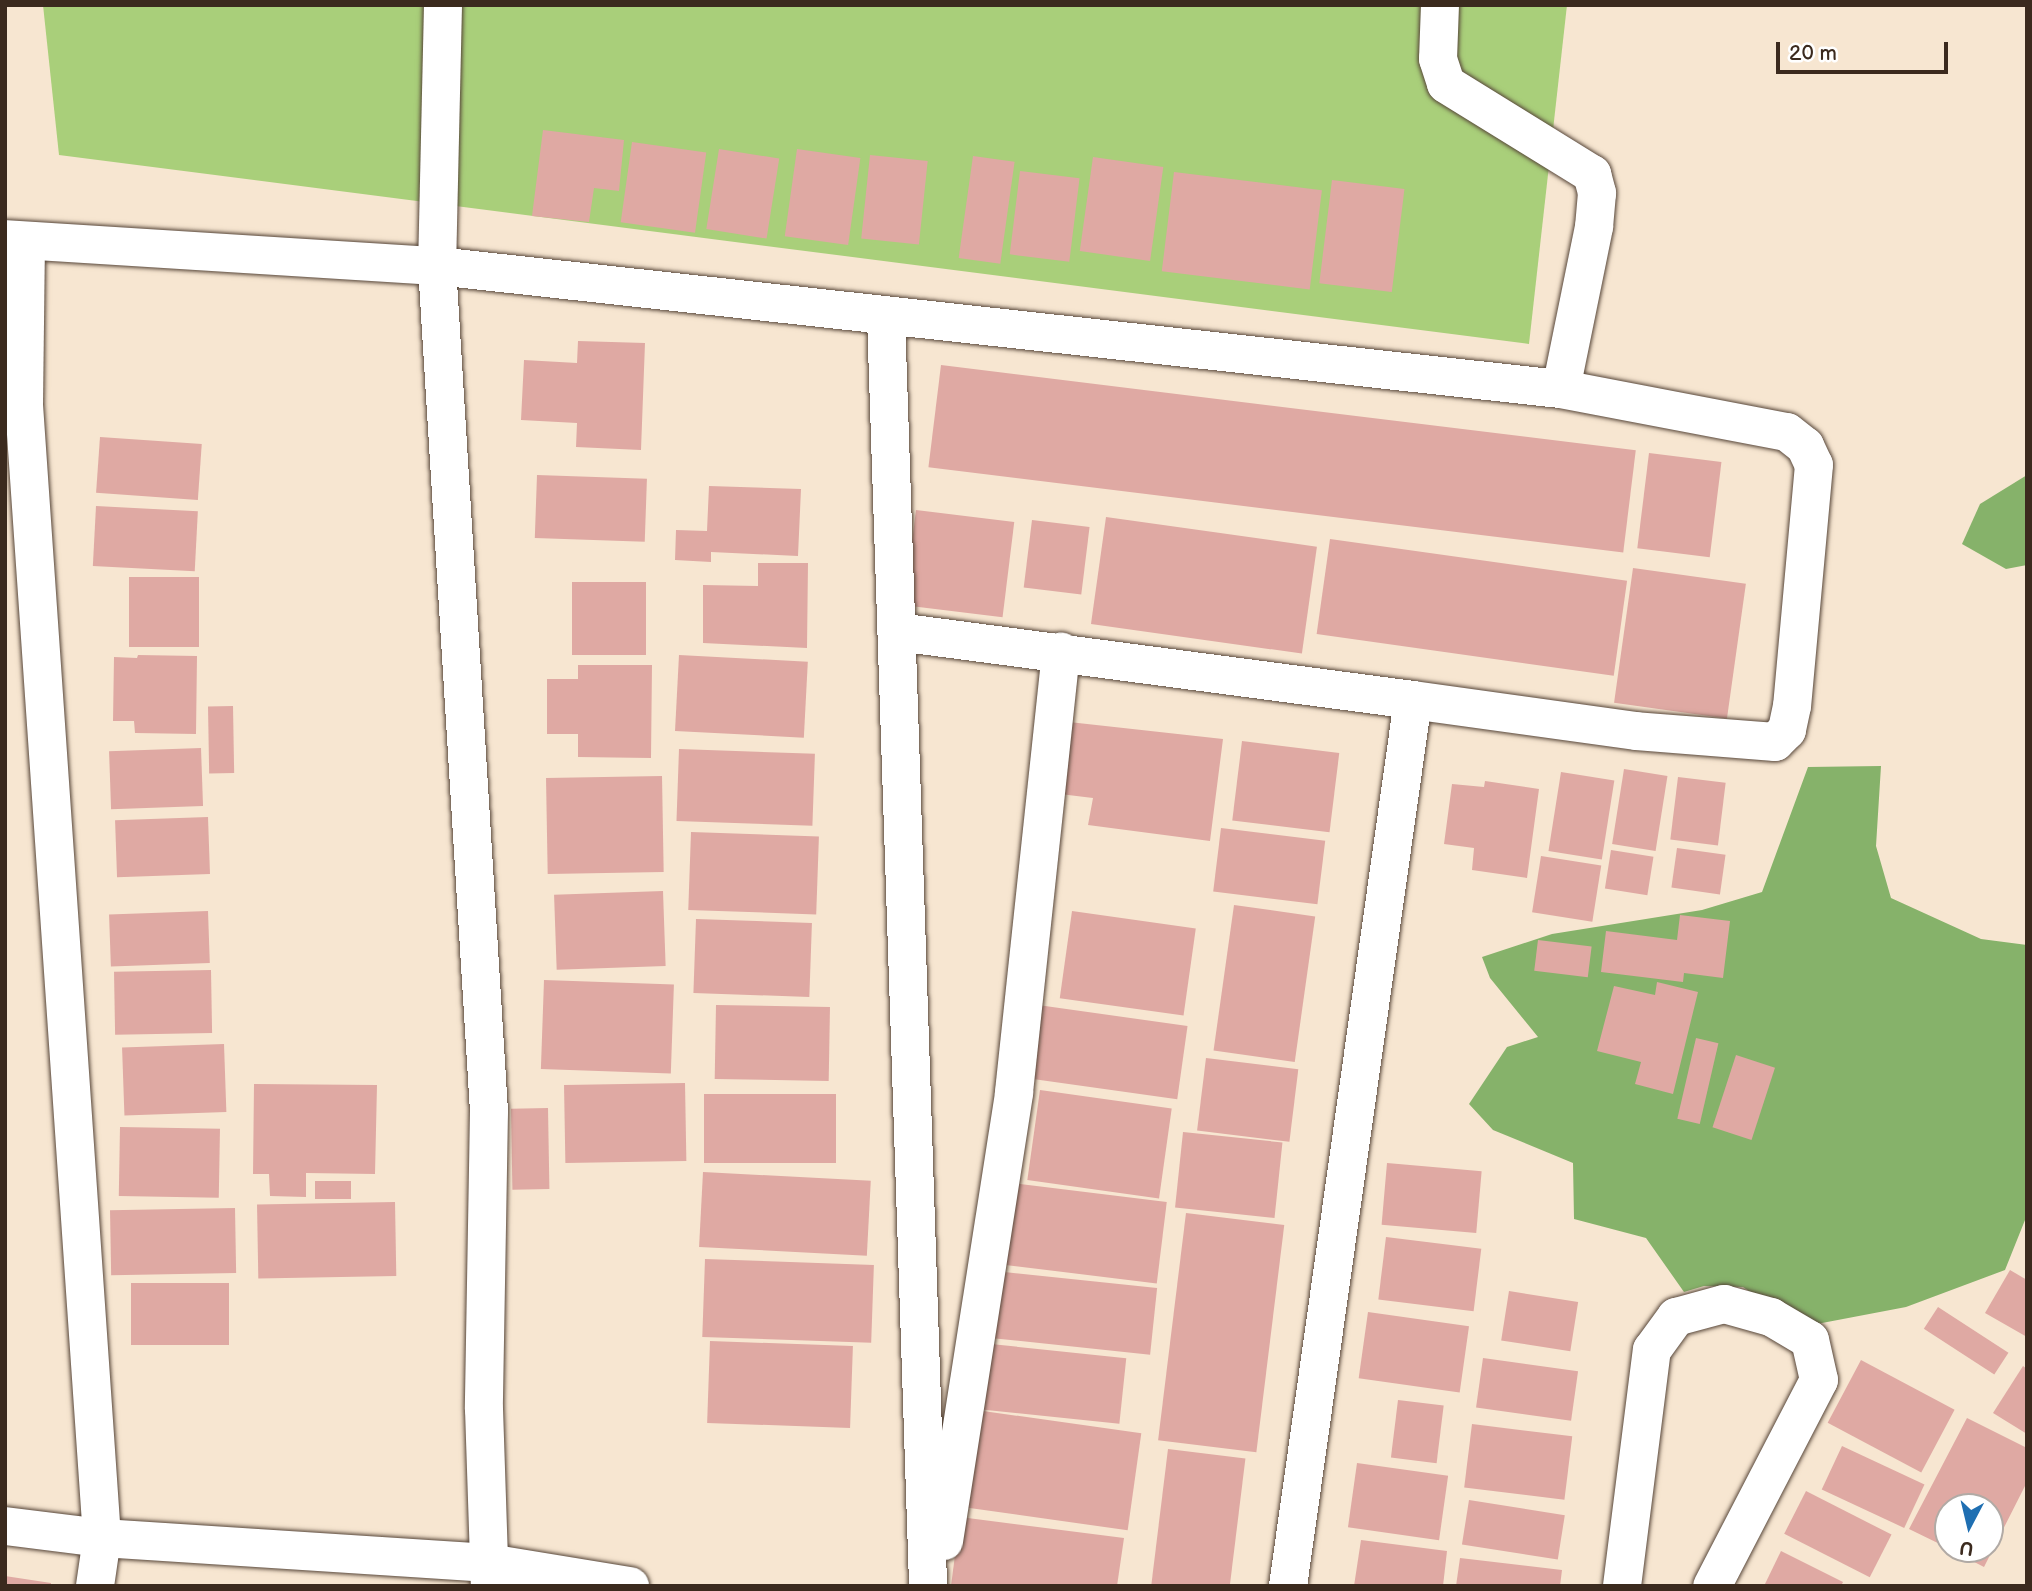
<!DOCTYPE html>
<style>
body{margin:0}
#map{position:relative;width:2032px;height:1591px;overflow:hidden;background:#f7e6d1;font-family:"Balsamiq Sans",sans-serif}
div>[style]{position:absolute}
.green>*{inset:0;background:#a9cf7a}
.forest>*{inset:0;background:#86b26a}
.building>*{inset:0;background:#dfa9a3;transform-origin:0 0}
.roads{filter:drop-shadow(0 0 2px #574639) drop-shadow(0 0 2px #574639)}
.street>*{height:38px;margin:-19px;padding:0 19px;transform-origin:19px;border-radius:19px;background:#fff}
span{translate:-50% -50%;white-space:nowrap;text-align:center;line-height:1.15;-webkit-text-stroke:7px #fff;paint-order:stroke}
.frame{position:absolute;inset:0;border:7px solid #3b2a1e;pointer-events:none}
.north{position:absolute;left:1934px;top:1493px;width:70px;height:70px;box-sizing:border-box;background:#fff;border:2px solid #b1aaa5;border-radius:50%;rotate:187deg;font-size:19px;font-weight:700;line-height:28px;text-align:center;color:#3b2a1e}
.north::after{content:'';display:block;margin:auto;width:24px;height:32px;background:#1f6fb2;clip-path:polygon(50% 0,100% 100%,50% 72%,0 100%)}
.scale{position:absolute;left:1776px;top:42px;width:172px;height:32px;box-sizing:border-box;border:4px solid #3b2a1e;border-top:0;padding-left:9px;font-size:21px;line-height:24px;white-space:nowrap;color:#3b2a1e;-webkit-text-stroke:5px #fff;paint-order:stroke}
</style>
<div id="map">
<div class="green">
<i style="clip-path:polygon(43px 5px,1567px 5px,1529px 344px,59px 155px)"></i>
</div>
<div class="forest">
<i style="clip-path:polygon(2027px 475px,2027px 565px,2006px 569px,1962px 544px,1980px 504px)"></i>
<i style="clip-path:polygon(1881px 766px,1876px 846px,1891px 898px,1981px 939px,2027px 945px,2027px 1215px,2005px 1270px,1906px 1307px,1801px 1327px,1743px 1287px,1704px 1286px,1684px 1292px,1646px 1238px,1574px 1219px,1573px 1163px,1493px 1130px,1469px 1104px,1507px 1047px,1538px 1037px,1490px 978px,1482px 957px,1552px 934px,1702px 910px,1762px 892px,1808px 767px)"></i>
</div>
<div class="building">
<i style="clip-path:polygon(543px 130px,624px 140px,619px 191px,594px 188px,589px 222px,532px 216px)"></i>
<i style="left:632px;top:142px;width:75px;height:81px;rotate:8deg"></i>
<i style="left:719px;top:149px;width:61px;height:81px;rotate:9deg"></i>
<i style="left:797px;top:149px;width:64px;height:88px;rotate:8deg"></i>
<i style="left:870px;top:155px;width:58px;height:84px;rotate:6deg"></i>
<i style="left:973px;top:156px;width:42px;height:103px;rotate:8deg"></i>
<i style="left:1093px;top:157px;width:71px;height:95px;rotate:8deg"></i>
<i style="left:1020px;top:171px;width:60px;height:84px;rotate:7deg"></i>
<i style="left:1174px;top:172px;width:149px;height:100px;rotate:7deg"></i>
<i style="left:1332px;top:180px;width:73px;height:104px;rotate:7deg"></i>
<i style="clip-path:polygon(578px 341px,645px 343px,641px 450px,576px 447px,577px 423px,521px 420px,524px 360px,577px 363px)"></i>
<i style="left:941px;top:365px;width:700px;height:103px;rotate:7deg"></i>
<i style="left:100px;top:437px;width:102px;height:56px;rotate:4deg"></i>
<i style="left:1649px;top:453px;width:73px;height:96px;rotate:7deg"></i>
<i style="left:537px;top:475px;width:110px;height:63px;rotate:2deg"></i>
<i style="clip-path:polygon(709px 486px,801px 489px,798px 556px,711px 552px,711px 562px,675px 560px,676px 530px,707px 531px)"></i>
<i style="left:96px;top:506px;width:102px;height:60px;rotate:3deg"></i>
<i style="left:916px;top:510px;width:99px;height:96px;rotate:7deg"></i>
<i style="left:1106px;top:517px;width:213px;height:108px;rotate:8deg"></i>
<i style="left:1032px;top:520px;width:58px;height:68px;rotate:7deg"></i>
<i style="left:1330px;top:539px;width:300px;height:96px;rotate:8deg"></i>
<i style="clip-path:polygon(758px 563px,808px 563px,807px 648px,703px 643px,703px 585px,758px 586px)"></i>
<i style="left:1633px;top:568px;width:114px;height:136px;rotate:8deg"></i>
<i style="left:129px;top:577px;width:70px;height:70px"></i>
<i style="left:572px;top:582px;width:74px;height:73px"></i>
<i style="clip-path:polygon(138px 655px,197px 656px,196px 734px,135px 733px,134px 721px,113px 721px,114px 657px,137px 658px)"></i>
<i style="left:679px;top:655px;width:129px;height:76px;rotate:3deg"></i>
<i style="clip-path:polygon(578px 665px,652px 665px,651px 758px,578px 757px,578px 734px,547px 734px,547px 679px,578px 679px)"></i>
<i style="left:233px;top:706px;width:67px;height:25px;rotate:89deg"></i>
<i style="clip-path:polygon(1069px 722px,1223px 739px,1210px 841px,1088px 825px,1093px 798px,1060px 794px)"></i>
<i style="left:1242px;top:741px;width:98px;height:80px;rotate:7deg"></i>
<i style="left:201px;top:748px;width:58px;height:92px;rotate:88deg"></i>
<i style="left:679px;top:749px;width:136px;height:72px;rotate:2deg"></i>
<i style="left:1624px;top:769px;width:44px;height:76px;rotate:9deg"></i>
<i style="left:1561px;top:772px;width:54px;height:80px;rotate:9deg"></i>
<i style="left:662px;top:776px;width:96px;height:116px;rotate:89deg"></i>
<i style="left:1678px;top:777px;width:48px;height:63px;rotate:7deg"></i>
<i style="clip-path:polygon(1485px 781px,1539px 789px,1527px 878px,1472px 870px,1474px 848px,1444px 844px,1452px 784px,1484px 787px)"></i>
<i style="left:208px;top:817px;width:57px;height:93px;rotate:88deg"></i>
<i style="left:1221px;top:828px;width:105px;height:64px;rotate:7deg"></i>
<i style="left:691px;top:832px;width:128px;height:78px;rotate:2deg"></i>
<i style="left:1677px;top:848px;width:49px;height:40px;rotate:8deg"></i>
<i style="left:1611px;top:850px;width:43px;height:39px;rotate:9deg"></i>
<i style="left:1541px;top:856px;width:61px;height:57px;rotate:9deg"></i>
<i style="left:663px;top:891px;width:75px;height:109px;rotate:88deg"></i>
<i style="left:1234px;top:905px;width:82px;height:147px;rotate:8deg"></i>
<i style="left:208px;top:911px;width:52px;height:99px;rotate:88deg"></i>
<i style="left:1072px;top:911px;width:125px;height:88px;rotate:8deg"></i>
<i style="clip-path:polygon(1680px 915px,1730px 921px,1723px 978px,1684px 973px,1683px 982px,1601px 972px,1606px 931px,1677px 940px)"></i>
<i style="left:696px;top:919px;width:116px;height:74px;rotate:2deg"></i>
<i style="left:1538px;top:940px;width:54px;height:31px;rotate:7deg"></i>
<i style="left:211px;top:970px;width:63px;height:97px;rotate:89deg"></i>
<i style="left:544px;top:980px;width:130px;height:89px;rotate:2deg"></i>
<i style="clip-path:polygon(1657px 982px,1698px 992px,1673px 1094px,1635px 1084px,1641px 1062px,1597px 1051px,1614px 986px,1655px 995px)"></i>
<i style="left:716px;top:1005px;width:114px;height:74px;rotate:1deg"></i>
<i style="left:1038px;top:1005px;width:151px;height:74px;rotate:8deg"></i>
<i style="left:1696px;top:1038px;width:23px;height:83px;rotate:13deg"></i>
<i style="left:224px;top:1044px;width:68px;height:102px;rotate:88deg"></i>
<i style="left:1736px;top:1055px;width:41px;height:76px;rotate:18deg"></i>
<i style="left:1206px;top:1058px;width:93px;height:73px;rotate:7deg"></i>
<i style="left:685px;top:1083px;width:78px;height:121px;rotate:89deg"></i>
<i style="clip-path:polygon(254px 1084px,377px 1085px,375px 1174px,306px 1173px,306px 1197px,270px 1196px,269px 1174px,253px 1174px)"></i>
<i style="left:1040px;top:1090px;width:133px;height:91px;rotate:8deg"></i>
<i style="left:704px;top:1094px;width:132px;height:69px"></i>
<i style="left:548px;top:1108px;width:81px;height:37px;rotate:89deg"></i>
<i style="left:120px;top:1127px;width:100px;height:69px;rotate:1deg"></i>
<i style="left:1183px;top:1132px;width:100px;height:76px;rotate:6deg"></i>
<i style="left:1387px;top:1163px;width:95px;height:62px;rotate:5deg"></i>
<i style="left:703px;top:1172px;width:168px;height:75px;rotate:3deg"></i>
<i style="left:315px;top:1181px;width:36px;height:18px"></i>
<i style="left:1003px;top:1182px;width:165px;height:82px;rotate:7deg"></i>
<i style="left:395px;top:1202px;width:74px;height:138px;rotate:89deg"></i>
<i style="left:235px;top:1208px;width:65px;height:125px;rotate:89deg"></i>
<i style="left:1186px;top:1213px;width:99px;height:229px;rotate:7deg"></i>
<i style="left:1386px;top:1237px;width:96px;height:63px;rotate:7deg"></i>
<i style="left:705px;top:1259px;width:169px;height:78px;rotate:2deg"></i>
<i style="clip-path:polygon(2010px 1270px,2027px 1280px,2027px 1337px,1985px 1313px)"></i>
<i style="left:995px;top:1271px;width:163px;height:67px;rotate:6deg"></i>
<i style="left:229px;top:1283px;width:62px;height:98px;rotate:90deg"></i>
<i style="left:1509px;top:1291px;width:70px;height:50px;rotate:9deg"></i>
<i style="left:1938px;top:1307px;width:84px;height:26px;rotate:33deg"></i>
<i style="left:1368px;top:1312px;width:102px;height:67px;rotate:8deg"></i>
<i style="left:710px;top:1341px;width:143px;height:82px;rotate:2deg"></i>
<i style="left:991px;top:1344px;width:136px;height:66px;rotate:6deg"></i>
<i style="left:1483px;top:1358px;width:96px;height:50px;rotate:8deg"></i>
<i style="left:1861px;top:1360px;width:106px;height:71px;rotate:28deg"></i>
<i style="clip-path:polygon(2023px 1366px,2027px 1369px,2027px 1434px,1993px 1413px)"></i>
<i style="left:1398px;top:1400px;width:46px;height:58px;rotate:7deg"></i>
<i style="left:969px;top:1409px;width:174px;height:98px;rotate:8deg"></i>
<i style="clip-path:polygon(1967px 1418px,2027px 1448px,2027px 1482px,1984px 1567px,1949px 1549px,1990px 1549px,1990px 1507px,1948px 1507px,1948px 1548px,1909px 1529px)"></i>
<i style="left:1472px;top:1424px;width:101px;height:64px;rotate:7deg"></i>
<i style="left:1842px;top:1446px;width:91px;height:48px;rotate:25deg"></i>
<i style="left:1168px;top:1449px;width:78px;height:138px;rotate:7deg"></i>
<i style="left:1357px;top:1463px;width:92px;height:65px;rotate:8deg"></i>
<i style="left:1806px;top:1491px;width:96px;height:48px;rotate:27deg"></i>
<i style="left:1469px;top:1500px;width:97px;height:45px;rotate:9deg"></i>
<i style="clip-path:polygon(960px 1517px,1124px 1538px,1117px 1586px,951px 1586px)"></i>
<i style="clip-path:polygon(1361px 1540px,1447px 1551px,1443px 1586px,1354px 1586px)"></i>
<i style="clip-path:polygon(1781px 1551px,1843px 1582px,1841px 1586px,1764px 1586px)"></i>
<i style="clip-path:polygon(1460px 1558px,1562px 1570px,1560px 1586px,1456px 1586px)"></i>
<i style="clip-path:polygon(5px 1576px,51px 1583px,51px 1586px,5px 1586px)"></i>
</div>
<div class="roads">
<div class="street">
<i style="left:443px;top:5px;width:261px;rotate:91.3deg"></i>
<i style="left:437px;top:266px;width:847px;rotate:86.48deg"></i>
<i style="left:489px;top:1111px;width:298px;rotate:91deg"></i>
<i style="left:484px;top:1409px;width:177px;rotate:88.1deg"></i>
<i style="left:1440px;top:5px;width:54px;rotate:92.1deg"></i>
<i style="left:1438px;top:59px;width:26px;rotate:72deg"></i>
<i style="left:1446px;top:84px;width:172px;rotate:31.7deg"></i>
<i style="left:1592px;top:174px;width:20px;rotate:75deg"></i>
<i style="left:1597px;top:193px;width:34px;rotate:95deg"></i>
<i style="left:1594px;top:227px;width:165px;rotate:101.5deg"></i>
<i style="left:5px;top:239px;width:433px;rotate:3.6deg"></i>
<i style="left:437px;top:266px;width:1131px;rotate:6.25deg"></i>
<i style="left:1561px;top:389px;width:230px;rotate:10.8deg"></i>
<i style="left:1787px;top:432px;width:23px;rotate:38deg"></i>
<i style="left:1805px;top:446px;width:21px;rotate:65deg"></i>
<i style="left:1814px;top:465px;width:242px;rotate:95.2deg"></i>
<i style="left:1792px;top:706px;width:25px;rotate:102deg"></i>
<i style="left:1787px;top:730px;width:17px;rotate:135deg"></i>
<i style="left:1775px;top:742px;width:139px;rotate:-175.5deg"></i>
<i style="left:1636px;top:731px;width:225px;rotate:-172.1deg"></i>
<i style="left:1413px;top:700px;width:895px;rotate:98.03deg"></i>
<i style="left:26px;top:241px;width:164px;rotate:90.7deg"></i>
<i style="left:24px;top:405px;width:1136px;rotate:86.06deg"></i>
<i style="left:102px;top:1538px;width:49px;rotate:98.3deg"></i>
<i style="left:886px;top:317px;width:1270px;rotate:88.1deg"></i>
<i style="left:898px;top:632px;width:519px;rotate:7.52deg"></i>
<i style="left:5px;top:1526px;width:98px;rotate:7.1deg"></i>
<i style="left:102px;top:1538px;width:388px;rotate:3.7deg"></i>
<i style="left:489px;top:1563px;width:143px;rotate:9.3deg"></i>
<i style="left:944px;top:1541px;width:454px;rotate:-81.1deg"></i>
<i style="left:1014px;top:1092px;width:443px;rotate:-83.9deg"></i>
<i style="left:1622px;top:1586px;width:238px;rotate:-82.8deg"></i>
<i style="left:1652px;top:1350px;width:41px;rotate:-54deg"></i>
<i style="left:1676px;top:1317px;width:50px;rotate:-15.2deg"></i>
<i style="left:1724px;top:1304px;width:49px;rotate:15.5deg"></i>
<i style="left:1771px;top:1317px;width:45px;rotate:30.5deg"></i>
<i style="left:1810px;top:1340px;width:41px;rotate:77.3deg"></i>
<i style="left:1819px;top:1380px;width:232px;rotate:117.4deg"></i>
</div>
</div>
<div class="frame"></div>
<div class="north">U</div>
<div class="scale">20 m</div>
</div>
